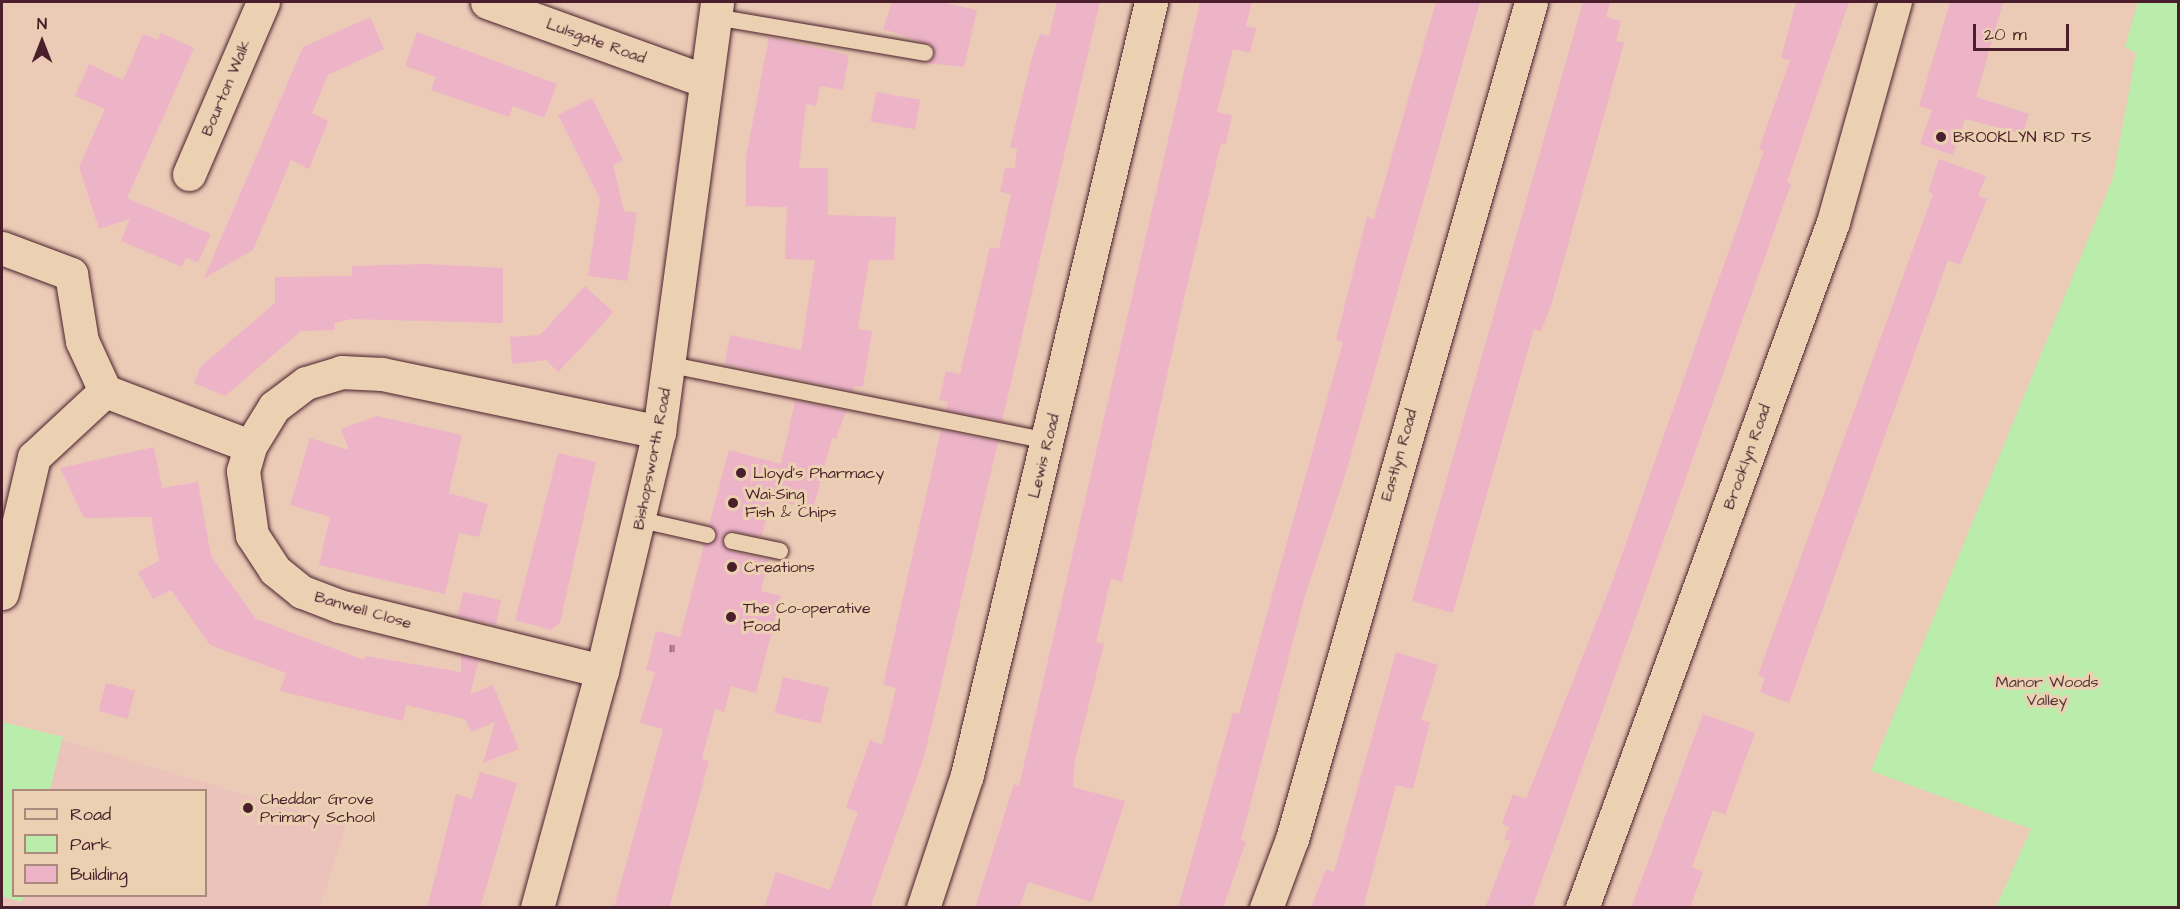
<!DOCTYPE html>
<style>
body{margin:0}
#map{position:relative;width:2180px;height:909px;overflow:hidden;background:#ebcab6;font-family:"Architects Daughter",sans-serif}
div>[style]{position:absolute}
.built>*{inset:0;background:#ecc3bb}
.green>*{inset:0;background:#baecac}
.building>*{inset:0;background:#edb4c8;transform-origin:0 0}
.roads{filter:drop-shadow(0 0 2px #4a1f2b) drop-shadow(0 0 2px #4a1f2b)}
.service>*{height:16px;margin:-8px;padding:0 8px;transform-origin:8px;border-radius:8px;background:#ebd0b2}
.minor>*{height:33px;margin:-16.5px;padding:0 16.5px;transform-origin:16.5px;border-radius:16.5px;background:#ebd0b2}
.tertiary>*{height:33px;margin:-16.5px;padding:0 16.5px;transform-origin:16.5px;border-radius:16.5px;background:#ebd0b2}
.dots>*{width:16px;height:16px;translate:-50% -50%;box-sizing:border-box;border:3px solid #ebd0b2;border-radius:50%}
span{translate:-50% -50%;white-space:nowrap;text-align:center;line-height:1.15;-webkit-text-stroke:6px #ebd0b2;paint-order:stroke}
.number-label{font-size:14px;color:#734452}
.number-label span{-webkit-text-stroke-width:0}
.street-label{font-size:16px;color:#4a1f2b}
.poi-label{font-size:16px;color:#4a1f2b}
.left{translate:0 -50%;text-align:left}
.park-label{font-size:16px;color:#553438}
.frame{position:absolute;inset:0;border:3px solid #4a1f2b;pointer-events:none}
.legend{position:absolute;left:12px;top:789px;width:195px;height:108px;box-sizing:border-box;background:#ebd0b2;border:2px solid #ab897c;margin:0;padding:8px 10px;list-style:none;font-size:18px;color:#4a1f2b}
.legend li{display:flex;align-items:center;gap:12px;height:30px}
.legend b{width:30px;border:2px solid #ab897c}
.north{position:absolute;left:12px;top:12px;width:60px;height:60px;-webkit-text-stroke:4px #ebd0b2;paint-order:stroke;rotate:0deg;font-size:16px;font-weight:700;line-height:24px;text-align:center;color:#4a1f2b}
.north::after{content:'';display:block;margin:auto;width:21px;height:27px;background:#4a1f2b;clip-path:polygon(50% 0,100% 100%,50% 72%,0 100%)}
.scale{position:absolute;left:1973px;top:24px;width:96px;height:27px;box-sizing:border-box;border:3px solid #4a1f2b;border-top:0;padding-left:8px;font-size:18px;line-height:21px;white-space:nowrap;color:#4a1f2b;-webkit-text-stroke:4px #ebd0b2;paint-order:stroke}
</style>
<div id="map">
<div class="built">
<i style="clip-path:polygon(evenodd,2px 722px,346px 825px,320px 907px,2px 907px,2px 722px,14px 790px,206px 790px,206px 896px,14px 896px,14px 790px)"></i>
</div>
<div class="green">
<i style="clip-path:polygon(2138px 2px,2178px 2px,2178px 907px,1996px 907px,2031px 829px,1871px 771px,2113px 178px,2136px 53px,2125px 47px)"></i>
<i style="clip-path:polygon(2px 722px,63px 737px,50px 790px,14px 790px,14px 896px,23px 896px,22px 902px,2px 896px)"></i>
</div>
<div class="building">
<i style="clip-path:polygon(892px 2px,940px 2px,977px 10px,964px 67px,926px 63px,935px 55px,931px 45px,883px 29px)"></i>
<i style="clip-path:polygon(1057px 2px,1100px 2px,1002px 421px,946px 410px,948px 402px,939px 400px,946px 371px,960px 374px,990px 247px,999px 249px,1011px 194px,1000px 192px,1005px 168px,1015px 168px,1017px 148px,1010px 147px,1033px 54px,1040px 34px,1049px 36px)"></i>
<i style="clip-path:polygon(1200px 2px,1252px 2px,1246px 26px,1256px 28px,1250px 53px,1233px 49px,1217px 112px,1232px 115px,1226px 144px,1221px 143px,1181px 311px,1122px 582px,1111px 579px,1096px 642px,1104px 644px,1075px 760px,1073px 787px,1125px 801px,1092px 902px,1028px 882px,1019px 908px,975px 908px,1014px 784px,1019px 786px)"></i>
<i style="clip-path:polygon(1436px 2px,1480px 2px,1347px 469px,1304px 599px,1241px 840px,1246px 842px,1223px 908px,1178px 908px,1233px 712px,1239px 714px,1343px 342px,1336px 340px,1367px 217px,1374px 219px)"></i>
<i style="clip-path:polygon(1583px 2px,1610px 2px,1606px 17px,1621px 21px,1616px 41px,1624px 43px,1551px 306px,1541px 331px,1534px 329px,1453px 613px,1412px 601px)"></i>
<i style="clip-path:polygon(1796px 2px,1849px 2px,1787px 182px,1791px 184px,1532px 908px,1485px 908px,1511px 841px,1504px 839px,1509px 827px,1502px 824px,1513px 794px,1526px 799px,1613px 580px,1764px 151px,1759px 149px,1790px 60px,1781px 58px)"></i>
<i style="clip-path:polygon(1950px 2px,2003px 2px,1976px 97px,2029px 114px,2023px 134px,1965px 119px,1953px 155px,1920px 144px,1932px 110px,1919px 106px)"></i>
<i style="clip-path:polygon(370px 17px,384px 49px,328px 75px,312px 113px,328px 121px,309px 169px,291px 160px,253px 250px,204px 278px,303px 47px)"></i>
<i style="clip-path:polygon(417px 32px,557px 84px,544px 118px,513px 106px,509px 117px,431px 90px,436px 77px,405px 66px)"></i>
<i style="clip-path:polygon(161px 33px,194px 48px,127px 198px,211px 234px,198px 263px,186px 257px,182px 267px,121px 241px,130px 219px,99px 229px,79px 167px,105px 109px,75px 96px,89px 64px,123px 80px,143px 34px,158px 40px)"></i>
<i style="clip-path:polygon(769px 37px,849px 55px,843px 90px,820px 86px,816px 106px,806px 104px,799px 168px,828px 168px,828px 215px,896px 217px,894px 260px,869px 260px,858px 329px,872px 331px,863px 387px,854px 386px,853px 391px,725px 364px,730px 335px,801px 350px,815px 260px,785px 259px,787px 207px,746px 206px,746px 157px)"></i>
<i style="left:876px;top:92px;width:45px;height:30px;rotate:10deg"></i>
<i style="clip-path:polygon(592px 98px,623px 160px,613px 165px,624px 211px,637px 213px,627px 281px,588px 276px,600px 199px,558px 115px)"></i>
<i style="clip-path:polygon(1939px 159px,1986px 176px,1978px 196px,1987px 199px,1960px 265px,1948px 260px,1789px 703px,1760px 692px,1765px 678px,1758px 675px,1933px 194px,1928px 192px)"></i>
<i style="clip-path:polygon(425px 264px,503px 268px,503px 323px,351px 319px,334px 323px,335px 330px,301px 331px,225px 396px,194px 383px,201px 366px,275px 303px,275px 277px,352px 276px,352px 266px)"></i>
<i style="clip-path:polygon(585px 286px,613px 312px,584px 345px,558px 372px,546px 360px,512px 364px,510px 337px,540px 335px)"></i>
<i style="clip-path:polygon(795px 401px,846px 411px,836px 439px,832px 438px,813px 510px,771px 499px,762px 536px,729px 531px,722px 539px,729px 551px,768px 560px,761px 591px,781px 596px,756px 693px,731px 686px,724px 712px,715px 709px,702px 759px,709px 761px,669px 908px,614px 908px,663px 729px,640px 723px,655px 672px,646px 670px,656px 631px,680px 637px,704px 545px,717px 538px,709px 525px,729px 450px,781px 464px)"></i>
<i style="clip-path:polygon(377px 416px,462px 435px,449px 493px,488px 504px,479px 537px,459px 533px,445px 594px,319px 565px,330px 517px,290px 505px,310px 438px,349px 450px,341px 429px)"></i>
<i style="clip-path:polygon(941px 430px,998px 442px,924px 757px,870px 908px,764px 908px,776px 872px,830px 890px,858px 812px,846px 808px,870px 740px,882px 745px,896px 688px,883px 685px)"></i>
<i style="clip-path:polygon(154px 447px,162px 488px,198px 482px,211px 556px,256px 619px,364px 660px,365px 656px,461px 672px,461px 655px,479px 660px,470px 694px,493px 685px,519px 749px,483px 763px,495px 722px,471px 732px,465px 719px,406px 705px,403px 721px,280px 691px,286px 673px,210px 645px,171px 590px,153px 599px,138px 572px,159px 561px,151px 517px,84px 518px,60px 468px)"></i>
<i style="clip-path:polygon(558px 453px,596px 462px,560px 623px,551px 630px,515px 620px)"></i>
<i style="left:463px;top:592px;width:39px;height:25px;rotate:12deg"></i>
<i style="clip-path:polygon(1396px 652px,1438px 665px,1421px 720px,1430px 722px,1413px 789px,1396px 785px,1363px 908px,1311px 908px,1326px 869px,1334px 872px)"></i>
<i style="left:783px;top:677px;width:47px;height:37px;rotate:13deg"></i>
<i style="left:106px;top:683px;width:30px;height:29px;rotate:15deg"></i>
<i style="clip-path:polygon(1703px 714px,1755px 733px,1725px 815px,1713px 810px,1703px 837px,1692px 867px,1703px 872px,1690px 908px,1631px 908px)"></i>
<i style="clip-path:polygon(480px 772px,517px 783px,480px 908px,427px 908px,456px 794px,472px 799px)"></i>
</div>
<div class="roads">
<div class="service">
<i style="left:715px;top:17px;width:213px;rotate:9.7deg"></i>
<i style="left:671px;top:365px;width:385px;rotate:11.4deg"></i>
<i style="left:641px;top:520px;width:68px;rotate:12.8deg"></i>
<i style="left:732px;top:541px;width:49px;rotate:11.8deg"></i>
</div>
<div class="minor">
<i style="left:487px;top:2px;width:232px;rotate:19.9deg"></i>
<i style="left:189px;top:174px;width:187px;rotate:-66.7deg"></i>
<i style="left:2px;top:248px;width:74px;rotate:20.6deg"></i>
<i style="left:71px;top:274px;width:68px;rotate:80.7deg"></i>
<i style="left:82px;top:341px;width:55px;rotate:65.3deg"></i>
<i style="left:2px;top:593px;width:140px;rotate:-76.8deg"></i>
<i style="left:34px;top:457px;width:97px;rotate:-42.9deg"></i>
<i style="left:105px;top:391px;width:155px;rotate:20.8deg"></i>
<i style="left:602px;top:671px;width:271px;rotate:-166.1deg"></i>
<i style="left:339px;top:606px;width:40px;rotate:-159deg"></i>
<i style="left:302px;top:592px;width:35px;rotate:-141deg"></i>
<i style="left:275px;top:570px;width:42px;rotate:-123.3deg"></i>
<i style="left:252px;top:535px;width:65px;rotate:-98deg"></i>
<i style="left:243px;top:471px;width:26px;rotate:-74deg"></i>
<i style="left:250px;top:446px;width:46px;rotate:-58.4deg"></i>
<i style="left:274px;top:407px;width:40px;rotate:-37deg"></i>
<i style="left:306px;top:383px;width:37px;rotate:-17deg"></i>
<i style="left:341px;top:372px;width:41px;rotate:2.8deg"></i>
<i style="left:382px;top:374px;width:283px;rotate:11.8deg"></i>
<i style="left:923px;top:908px;width:140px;rotate:-71.7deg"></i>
<i style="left:967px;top:775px;width:795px;rotate:-76.61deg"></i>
<i style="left:1266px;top:908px;width:74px;rotate:-69.4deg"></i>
<i style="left:1292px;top:839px;width:870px;rotate:-74.06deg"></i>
<i style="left:1582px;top:908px;width:730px;rotate:-69.9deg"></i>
<i style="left:1833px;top:222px;width:229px;rotate:-74.3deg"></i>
</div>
<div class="tertiary">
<i style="left:537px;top:908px;width:246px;rotate:-74.7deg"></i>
<i style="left:602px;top:671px;width:246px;rotate:-76.6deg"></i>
<i style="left:659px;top:432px;width:434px;rotate:-82.3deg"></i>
</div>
</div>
<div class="dots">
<i style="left:1941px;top:137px;background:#4a1f2b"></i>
<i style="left:741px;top:473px;background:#4a1f2b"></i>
<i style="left:733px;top:503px;background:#4a1f2b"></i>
<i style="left:732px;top:567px;background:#4a1f2b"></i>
<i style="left:731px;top:617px;background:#4a1f2b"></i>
<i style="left:248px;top:808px;background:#4a1f2b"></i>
</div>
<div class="number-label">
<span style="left:672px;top:648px">111</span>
</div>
<div class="street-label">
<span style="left:596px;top:41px;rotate:20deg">Lulsgate Road</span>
<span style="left:226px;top:88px;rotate:-67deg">Bourton Walk</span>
<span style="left:1399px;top:455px;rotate:-74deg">Eastlyn Road</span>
<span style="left:1044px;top:456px;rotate:-76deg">Lewis Road</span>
<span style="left:1747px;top:457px;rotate:-70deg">Brooklyn Road</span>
<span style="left:652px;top:459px;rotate:-79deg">Bishopsworth Road</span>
<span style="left:363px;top:610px;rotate:16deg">Banwell Close</span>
</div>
<div class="poi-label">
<span class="left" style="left:1953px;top:137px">BROOKLYN RD TS</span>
<span class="left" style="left:753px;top:473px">Lloyd's Pharmacy</span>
<span class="left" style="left:745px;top:503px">Wai-Sing<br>Fish &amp; Chips</span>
<span class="left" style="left:744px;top:567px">Creations</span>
<span class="left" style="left:743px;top:617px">The Co-operative<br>Food</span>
<span class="left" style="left:260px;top:808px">Cheddar Grove<br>Primary School</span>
</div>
<div class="park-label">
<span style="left:2047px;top:691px">Manor Woods<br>Valley</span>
</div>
<div class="frame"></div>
<ul class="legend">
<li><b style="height:8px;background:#ebd0b2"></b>Road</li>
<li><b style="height:16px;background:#baecac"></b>Park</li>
<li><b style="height:16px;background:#edb4c8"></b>Building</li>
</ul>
<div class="north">N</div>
<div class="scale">20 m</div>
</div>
